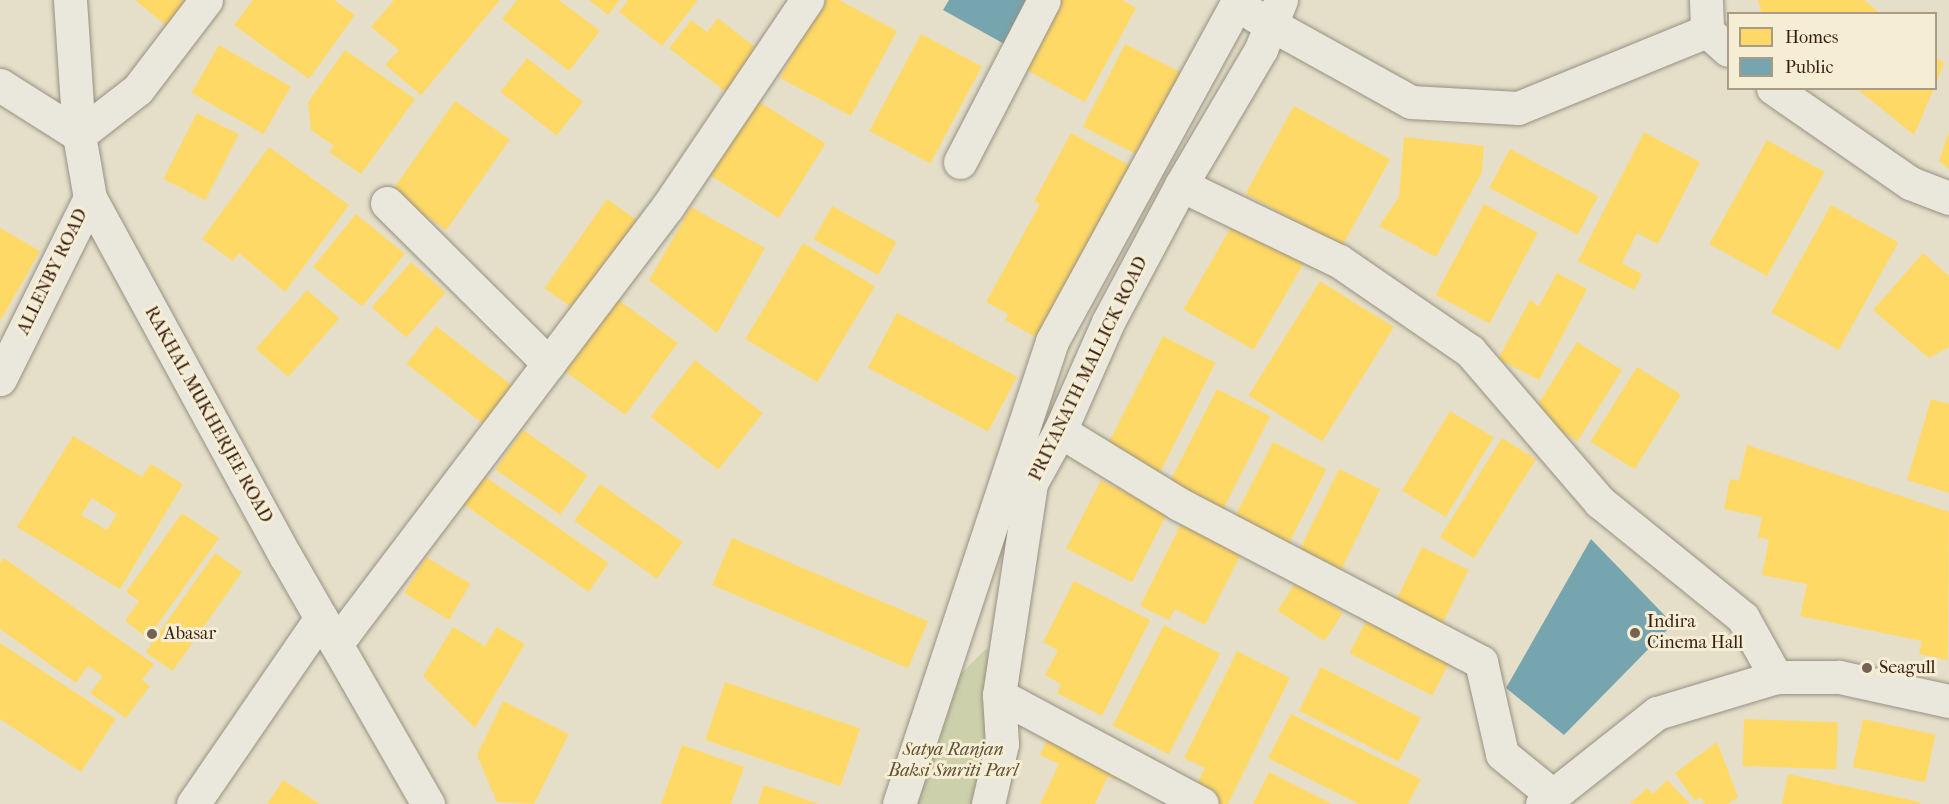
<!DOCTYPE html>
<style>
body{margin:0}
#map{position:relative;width:1949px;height:804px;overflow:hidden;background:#e5dfc9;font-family:"IM FELL French Canon",serif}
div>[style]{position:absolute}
.green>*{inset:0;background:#cdd1ab}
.homes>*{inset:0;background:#ffd966;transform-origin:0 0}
.public>*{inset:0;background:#76a5af}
.roads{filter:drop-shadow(0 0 2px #989183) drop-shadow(0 0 2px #989183)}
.minor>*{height:33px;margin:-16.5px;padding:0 16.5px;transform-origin:16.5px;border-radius:16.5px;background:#eae7dc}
.dots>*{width:16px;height:16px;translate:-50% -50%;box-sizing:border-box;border:3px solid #f6eed4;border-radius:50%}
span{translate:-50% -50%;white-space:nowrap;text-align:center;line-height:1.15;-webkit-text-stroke:6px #f6eed4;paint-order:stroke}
.street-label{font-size:18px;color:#381e12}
.poi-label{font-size:18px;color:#381e12}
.left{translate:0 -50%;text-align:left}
.park-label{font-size:18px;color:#5f5038;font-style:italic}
.legend{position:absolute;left:1727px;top:12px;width:210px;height:78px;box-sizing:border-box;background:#f6eed4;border:2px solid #aa9b86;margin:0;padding:8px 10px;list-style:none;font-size:18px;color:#381e12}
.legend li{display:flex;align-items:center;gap:12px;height:30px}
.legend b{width:30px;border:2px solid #aa9b86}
</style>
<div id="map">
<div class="green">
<i style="clip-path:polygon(988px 647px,992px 750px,980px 804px,901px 804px,934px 700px)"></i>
</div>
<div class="homes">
<i style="clip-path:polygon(135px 0,185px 0,167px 26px)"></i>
<i style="clip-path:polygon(253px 0,334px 0,355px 15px,309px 79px,234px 25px)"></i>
<i style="clip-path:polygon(394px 0,500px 0,421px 95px,385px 65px,399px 50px,371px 27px)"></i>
<i style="clip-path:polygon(517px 0,559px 0,600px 31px,569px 71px,502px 19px)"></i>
<i style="clip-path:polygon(589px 0,620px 0,608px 15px)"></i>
<i style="clip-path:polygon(628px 0,698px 0,662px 46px,619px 12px)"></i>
<i style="clip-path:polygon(821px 0,839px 0,897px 31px,851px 116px,780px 78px)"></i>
<i style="clip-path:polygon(1057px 0,1122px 0,1136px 8px,1085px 102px,1021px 67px)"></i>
<i style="clip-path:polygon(1758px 0,1864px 0,1881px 14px,1762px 14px)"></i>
<i style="clip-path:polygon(718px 18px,764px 54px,731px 96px,669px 48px,691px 20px,707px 32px)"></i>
<i style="left:921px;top:34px;width:69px;height:110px;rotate:28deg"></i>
<i style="left:1125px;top:44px;width:68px;height:93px;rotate:27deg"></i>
<i style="left:219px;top:45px;width:83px;height:55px;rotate:30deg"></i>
<i style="clip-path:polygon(345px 50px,415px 99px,361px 174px,329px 152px,334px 146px,311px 130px,308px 102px)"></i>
<i style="clip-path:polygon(1936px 57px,1944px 63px,1936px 84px)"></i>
<i style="left:527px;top:58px;width:71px;height:43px;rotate:38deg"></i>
<i style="clip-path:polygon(1856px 88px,1934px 88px,1914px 135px)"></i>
<i style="left:756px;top:100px;width:82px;height:88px;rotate:32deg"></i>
<i style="left:455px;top:101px;width:67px;height:111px;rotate:35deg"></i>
<i style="left:1294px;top:106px;width:110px;height:100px;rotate:29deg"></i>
<i style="left:197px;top:113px;width:47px;height:74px;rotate:27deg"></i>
<i style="clip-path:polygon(1949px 131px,1949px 169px,1939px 161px)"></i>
<i style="clip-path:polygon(1644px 132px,1700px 162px,1658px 244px,1637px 233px,1622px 263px,1642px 274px,1634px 290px,1578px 261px)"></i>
<i style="clip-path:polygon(1071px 133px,1136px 169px,1041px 340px,1005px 320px,1008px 314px,986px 302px,1040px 204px,1034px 201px)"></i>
<i style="clip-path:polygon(1404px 137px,1484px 146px,1482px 172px,1436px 257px,1379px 226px,1399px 197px)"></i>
<i style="left:1767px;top:140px;width:66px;height:119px;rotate:29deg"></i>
<i style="clip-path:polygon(269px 147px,349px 205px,285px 292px,239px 253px,233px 261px,202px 239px)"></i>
<i style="left:1510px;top:149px;width:100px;height:44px;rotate:28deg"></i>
<i style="left:607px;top:199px;width:47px;height:109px;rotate:35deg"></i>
<i style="left:1484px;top:204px;width:61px;height:103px;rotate:28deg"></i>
<i style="left:1831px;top:205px;width:77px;height:123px;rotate:29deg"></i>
<i style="left:832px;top:206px;width:74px;height:38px;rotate:29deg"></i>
<i style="clip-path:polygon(691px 207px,765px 248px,717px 333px,649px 280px)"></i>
<i style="left:356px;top:214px;width:63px;height:68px;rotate:39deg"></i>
<i style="left:1234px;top:222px;width:81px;height:101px;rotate:30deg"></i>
<i style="clip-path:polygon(0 228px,40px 251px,0 321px)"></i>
<i style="left:803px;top:243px;width:84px;height:112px;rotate:31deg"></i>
<i style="clip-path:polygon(1923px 253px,1949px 276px,1949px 347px,1929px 358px,1873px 310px)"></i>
<i style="left:411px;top:262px;width:46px;height:60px;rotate:41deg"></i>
<i style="clip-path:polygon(1557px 273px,1587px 289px,1539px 380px,1498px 359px,1530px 300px,1539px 306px)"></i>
<i style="left:1320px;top:281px;width:87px;height:135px;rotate:32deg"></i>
<i style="left:307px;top:290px;width:43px;height:78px;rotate:41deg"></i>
<i style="left:617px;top:299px;width:75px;height:89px;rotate:36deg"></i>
<i style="left:897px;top:313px;width:136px;height:62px;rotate:28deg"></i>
<i style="left:436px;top:326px;width:105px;height:48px;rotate:38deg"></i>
<i style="left:1163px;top:336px;width:59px;height:125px;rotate:27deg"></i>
<i style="left:1577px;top:342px;width:53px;height:84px;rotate:32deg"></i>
<i style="left:695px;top:360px;width:86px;height:72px;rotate:38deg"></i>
<i style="left:1637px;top:367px;width:52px;height:88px;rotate:32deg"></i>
<i style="left:1217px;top:389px;width:60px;height:105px;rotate:27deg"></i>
<i style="clip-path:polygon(1931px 399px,1949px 404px,1949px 493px,1907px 480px)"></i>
<i style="left:1450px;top:411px;width:51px;height:93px;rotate:31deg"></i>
<i style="left:523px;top:430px;width:79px;height:48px;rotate:35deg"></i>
<i style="clip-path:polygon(evenodd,73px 436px,142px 477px,151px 464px,183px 484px,120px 589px,17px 527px,73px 436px,92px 498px,117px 514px,107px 530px,81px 515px,92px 498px)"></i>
<i style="left:1502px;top:438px;width:40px;height:117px;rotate:32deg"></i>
<i style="left:1273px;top:442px;width:60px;height:83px;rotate:27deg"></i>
<i style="clip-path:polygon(1747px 445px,1949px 512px,1948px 660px,1919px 654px,1922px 641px,1800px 616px,1807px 584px,1762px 575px,1769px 540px,1758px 537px,1762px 517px,1724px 509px,1730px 479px,1739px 481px)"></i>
<i style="left:1339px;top:469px;width:46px;height:89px;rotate:26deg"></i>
<i style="left:480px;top:473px;width:157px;height:35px;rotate:35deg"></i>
<i style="left:1101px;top:480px;width:74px;height:77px;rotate:27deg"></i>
<i style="left:600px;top:484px;width:101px;height:45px;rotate:35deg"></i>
<i style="clip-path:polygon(182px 513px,219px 538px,148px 638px,125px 621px,139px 601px,126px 592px)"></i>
<i style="clip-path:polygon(1183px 520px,1243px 550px,1205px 625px,1175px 609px,1169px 620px,1140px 606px)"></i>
<i style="left:732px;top:538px;width:213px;height:51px;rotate:23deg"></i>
<i style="left:1422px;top:547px;width:52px;height:59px;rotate:26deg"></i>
<i style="left:215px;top:553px;width:33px;height:121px;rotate:35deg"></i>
<i style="left:426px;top:557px;width:52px;height:42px;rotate:31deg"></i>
<i style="clip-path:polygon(4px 558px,154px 664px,142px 680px,150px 686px,126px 718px,90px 693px,103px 676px,88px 666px,76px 683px,0 629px,0 563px)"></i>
<i style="clip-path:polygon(1074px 581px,1150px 620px,1102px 716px,1057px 693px,1061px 684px,1045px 675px,1058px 650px,1043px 642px)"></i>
<i style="left:1296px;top:582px;width:56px;height:34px;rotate:33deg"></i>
<i style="left:1369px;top:615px;width:93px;height:43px;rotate:27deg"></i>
<i style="left:1164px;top:625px;width:63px;height:113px;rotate:27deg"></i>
<i style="clip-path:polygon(453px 627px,485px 646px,497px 627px,525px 644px,475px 728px,423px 676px)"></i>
<i style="clip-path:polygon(0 643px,116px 719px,81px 772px,0 719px)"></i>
<i style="clip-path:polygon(1237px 651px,1290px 678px,1228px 804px,1217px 804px,1193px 792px,1205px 768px,1184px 758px)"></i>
<i style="left:1321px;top:667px;width:112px;height:49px;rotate:27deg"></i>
<i style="left:725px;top:682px;width:143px;height:61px;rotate:19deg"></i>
<i style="clip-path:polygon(503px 701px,569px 734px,534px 804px,497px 802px,477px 755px)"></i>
<i style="clip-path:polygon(1291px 714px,1421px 779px,1408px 804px,1359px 804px,1268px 758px)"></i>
<i style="left:1744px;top:719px;width:94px;height:47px;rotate:2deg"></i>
<i style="left:1863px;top:719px;width:74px;height:49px;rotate:12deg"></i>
<i style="clip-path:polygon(1050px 733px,1122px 768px,1117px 780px,1108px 776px,1095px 804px,1040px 804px,1059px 764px,1040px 755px)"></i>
<i style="clip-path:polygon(1717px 742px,1738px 797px,1728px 804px,1705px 804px,1700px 797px,1695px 801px,1675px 773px)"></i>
<i style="clip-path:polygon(682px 745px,744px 767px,731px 804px,661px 804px)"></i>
<i style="clip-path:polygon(1269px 772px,1332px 804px,1253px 804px)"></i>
<i style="clip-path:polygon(1788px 774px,1920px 802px,1920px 804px,1782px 804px)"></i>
<i style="clip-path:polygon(283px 780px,320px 804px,267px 804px)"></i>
<i style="clip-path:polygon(1667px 780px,1690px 804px,1630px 804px,1647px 788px,1653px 794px)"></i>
<i style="clip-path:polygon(764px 785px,819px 804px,758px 804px)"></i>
</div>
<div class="public">
<i style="clip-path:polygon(949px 0,1033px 0,1008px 46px,943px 10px)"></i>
<i style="clip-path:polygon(1591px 539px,1673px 624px,1564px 735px,1506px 688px)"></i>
</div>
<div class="roads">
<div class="minor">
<i style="left:70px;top:0;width:135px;rotate:86.2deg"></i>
<i style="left:79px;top:135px;width:64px;rotate:80.1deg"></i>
<i style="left:90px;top:198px;width:409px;rotate:61.4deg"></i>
<i style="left:286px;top:557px;width:285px;rotate:60.1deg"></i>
<i style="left:1706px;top:0;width:31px;rotate:88deg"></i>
<i style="left:1707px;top:31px;width:28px;rotate:42deg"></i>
<i style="left:1254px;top:15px;width:179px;rotate:29deg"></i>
<i style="left:1411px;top:102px;width:107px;rotate:3.2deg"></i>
<i style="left:1518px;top:108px;width:204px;rotate:-22.2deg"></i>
<i style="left:0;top:85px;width:93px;rotate:32.3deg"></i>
<i style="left:79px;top:135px;width:75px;rotate:-37.9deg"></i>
<i style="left:138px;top:89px;width:112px;rotate:-52.6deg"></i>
<i style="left:1773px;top:88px;width:167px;rotate:34.7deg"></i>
<i style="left:1910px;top:183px;width:42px;rotate:21deg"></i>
<i style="left:960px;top:162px;width:182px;rotate:-62.6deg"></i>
<i style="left:1181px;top:185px;width:175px;rotate:25.7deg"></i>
<i style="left:1339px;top:261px;width:159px;rotate:34.5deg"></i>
<i style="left:1470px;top:351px;width:199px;rotate:49.3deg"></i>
<i style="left:1600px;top:502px;width:184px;rotate:39deg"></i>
<i style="left:1743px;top:618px;width:68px;rotate:60.8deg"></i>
<i style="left:387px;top:203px;width:228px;rotate:44.8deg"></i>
<i style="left:0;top:379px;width:202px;rotate:-63.6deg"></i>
<i style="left:1060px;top:431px;width:140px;rotate:31.5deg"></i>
<i style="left:1179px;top:504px;width:341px;rotate:27.6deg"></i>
<i style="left:1481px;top:662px;width:94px;rotate:77.1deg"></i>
<i style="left:1502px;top:754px;width:63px;rotate:39.2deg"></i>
<i style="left:336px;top:644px;width:550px;rotate:-52.84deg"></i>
<i style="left:668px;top:206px;width:249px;rotate:-56deg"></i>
<i style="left:999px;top:695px;width:230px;rotate:28.2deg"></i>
<i style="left:193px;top:804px;width:226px;rotate:-55.5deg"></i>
<i style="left:899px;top:804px;width:488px;rotate:-71.7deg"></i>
<i style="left:1052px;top:341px;width:389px;rotate:-61.3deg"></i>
<i style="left:988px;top:804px;width:62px;rotate:-76.9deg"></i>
<i style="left:1002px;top:744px;width:49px;rotate:-93.5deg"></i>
<i style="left:999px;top:695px;width:214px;rotate:-81.4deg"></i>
<i style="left:1031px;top:483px;width:60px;rotate:-60.9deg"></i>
<i style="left:1060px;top:431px;width:119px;rotate:-66.2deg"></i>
<i style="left:1108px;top:322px;width:155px;rotate:-61.9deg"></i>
<i style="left:1181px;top:185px;width:158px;rotate:-59.5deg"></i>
<i style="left:1261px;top:49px;width:53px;rotate:-67.8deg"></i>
<i style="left:1542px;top:804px;width:147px;rotate:-38.4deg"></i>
<i style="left:1657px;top:713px;width:124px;rotate:-16.8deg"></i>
<i style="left:1776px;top:677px;width:63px"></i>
<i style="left:1839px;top:677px;width:113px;rotate:12.3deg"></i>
</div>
</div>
<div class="dots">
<i style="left:1635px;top:633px;background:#756252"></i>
<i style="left:152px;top:634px;background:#756252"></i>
<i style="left:1867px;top:668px;background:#756252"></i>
</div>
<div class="street-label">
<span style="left:53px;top:272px;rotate:-64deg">ALLENBY ROAD</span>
<span style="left:1089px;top:369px;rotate:-64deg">PRIYANATH MALLICK ROAD</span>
<span style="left:208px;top:415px;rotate:61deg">RAKHAL MUKHERJEE ROAD</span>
</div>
<div class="poi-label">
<span class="left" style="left:1647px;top:633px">Indira<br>Cinema Hall</span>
<span class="left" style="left:164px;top:634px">Abasar</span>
<span class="left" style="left:1879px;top:668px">Seagull</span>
</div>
<div class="park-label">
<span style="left:953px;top:761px">Satya Ranjan<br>Baksi Smriti Parl</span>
</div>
<ul class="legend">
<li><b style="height:16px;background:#ffd966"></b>Homes</li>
<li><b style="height:16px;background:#76a5af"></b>Public</li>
</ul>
</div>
